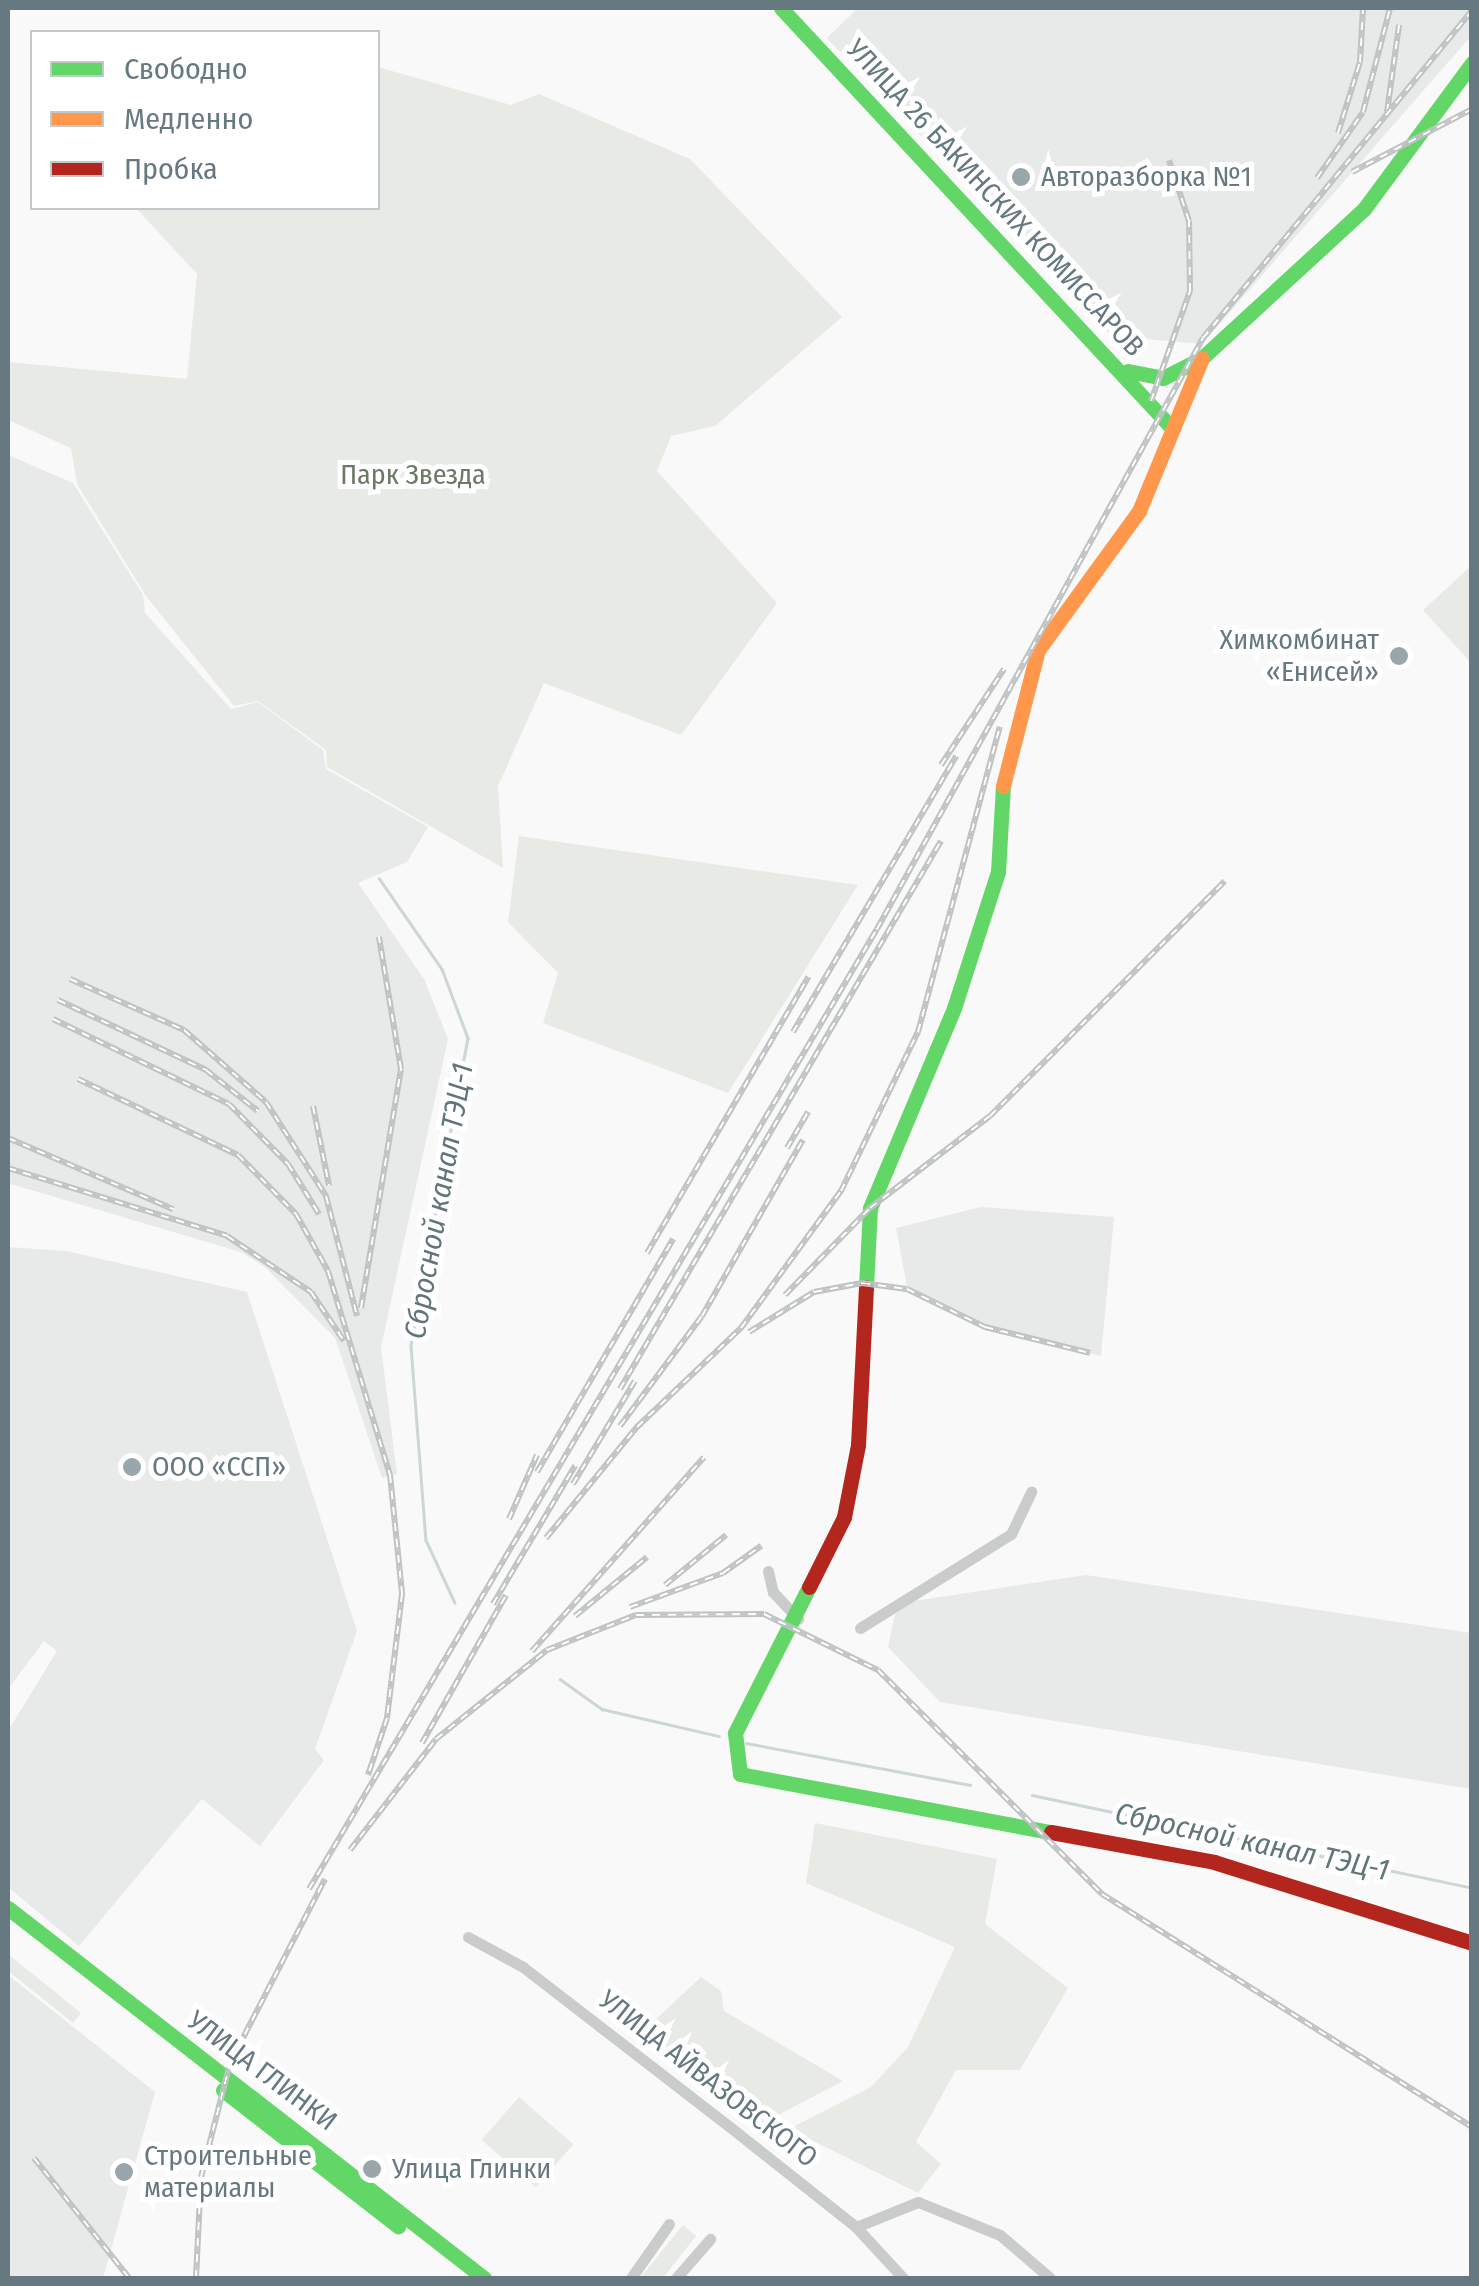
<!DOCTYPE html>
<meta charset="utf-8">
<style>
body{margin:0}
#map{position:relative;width:1479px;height:2286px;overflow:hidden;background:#f9f9f9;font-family:"Fira Sans Condensed",sans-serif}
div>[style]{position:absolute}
.built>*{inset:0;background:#e8e9e9}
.green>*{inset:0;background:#e8eae6;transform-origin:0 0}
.stream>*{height:2.5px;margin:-1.25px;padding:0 1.25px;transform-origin:1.25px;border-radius:1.25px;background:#ccd5d7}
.street>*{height:11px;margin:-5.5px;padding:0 5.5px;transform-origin:5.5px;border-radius:5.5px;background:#cacccc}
.fast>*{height:15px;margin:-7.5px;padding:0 7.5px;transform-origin:7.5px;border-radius:7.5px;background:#63d668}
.slow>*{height:15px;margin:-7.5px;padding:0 7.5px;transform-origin:7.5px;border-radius:7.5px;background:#ff974d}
.jam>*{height:15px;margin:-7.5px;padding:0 7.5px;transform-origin:7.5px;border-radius:7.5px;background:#b3261e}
.rail>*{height:6px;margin-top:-3px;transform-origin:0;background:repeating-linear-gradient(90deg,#fff 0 8px,#bfc2c3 0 16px);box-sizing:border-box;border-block:2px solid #bfc2c3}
.dots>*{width:28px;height:28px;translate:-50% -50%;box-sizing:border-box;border:5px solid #fff;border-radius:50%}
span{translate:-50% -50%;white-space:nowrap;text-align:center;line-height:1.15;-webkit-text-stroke:10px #fff;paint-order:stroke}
.poi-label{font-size:28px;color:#667981}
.left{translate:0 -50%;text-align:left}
.right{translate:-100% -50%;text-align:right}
.street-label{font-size:28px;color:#667981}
.park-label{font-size:28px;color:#6b7965}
.water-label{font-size:30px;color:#61767a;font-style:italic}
.frame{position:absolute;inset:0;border:10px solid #667981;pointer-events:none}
.legend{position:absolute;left:30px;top:30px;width:350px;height:180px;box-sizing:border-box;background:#fff;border:2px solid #c2c9cd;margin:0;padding:12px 18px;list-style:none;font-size:30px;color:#667981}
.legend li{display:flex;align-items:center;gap:20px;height:50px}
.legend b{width:50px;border:2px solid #c2c9cd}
</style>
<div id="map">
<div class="built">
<i style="clip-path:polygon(858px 8px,1471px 8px,1471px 36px,1202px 344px,1112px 336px,827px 38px)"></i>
<i style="clip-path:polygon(8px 455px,73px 483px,143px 595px,145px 613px,231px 709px,258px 702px,323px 750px,326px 769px,428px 827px,407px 862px,358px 883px,424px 979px,448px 1039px,381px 1347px,397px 1474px,382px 1478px,335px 1338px,265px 1267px,241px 1252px,11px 1184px,8px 1190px)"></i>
<i style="clip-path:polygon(981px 1207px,1114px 1217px,1101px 1356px,985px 1330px,908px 1292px,896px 1228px)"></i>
<i style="clip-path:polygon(8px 1247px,66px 1251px,247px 1292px,357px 1631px,315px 1749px,324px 1760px,260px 1846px,202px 1799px,79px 1946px,8px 1887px,8px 1731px,57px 1651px,44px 1641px,8px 1689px)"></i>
<i style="clip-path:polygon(1086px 1575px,1471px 1633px,1471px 1789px,940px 1702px,888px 1647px,895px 1614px,913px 1601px)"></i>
<i style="clip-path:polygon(8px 1975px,155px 2092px,103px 2278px,8px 2278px)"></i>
</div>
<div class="green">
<i style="clip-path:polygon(378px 67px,511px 105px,539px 94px,690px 159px,842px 317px,715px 426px,671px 436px,657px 471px,777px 603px,681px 735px,544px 683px,498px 786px,503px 868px,327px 767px,326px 750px,258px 701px,234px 706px,146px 596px,77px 484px,71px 448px,8px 420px,8px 362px,187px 379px,197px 274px,136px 208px,378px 208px)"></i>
<i style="clip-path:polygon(1471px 566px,1471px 663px,1423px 610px)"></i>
<i style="clip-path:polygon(519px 836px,858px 885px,728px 1093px,543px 1023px,558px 973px,508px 922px)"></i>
<i style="clip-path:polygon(815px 1823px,997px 1859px,985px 1924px,1068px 1988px,1020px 2070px,956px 2070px,916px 2142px,941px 2164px,918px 2193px,789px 2129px,871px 2087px,908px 2047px,955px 1947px,806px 1883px)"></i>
<i style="clip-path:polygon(8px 1954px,81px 2013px,73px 2023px,8px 1971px)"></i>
<i style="clip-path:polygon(701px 1977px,721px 1991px,724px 2011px,843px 2081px,757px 2126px,652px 2041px,654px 2021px)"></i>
<i style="left:519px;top:2097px;width:72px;height:57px;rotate:41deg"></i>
<i style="clip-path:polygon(683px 2225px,696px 2236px,663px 2278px,640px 2278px)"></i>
</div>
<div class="stream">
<i style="left:379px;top:878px;width:111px;rotate:55.3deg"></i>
<i style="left:442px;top:969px;width:74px;rotate:69.4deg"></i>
<i style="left:468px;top:1038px;width:313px;rotate:100.5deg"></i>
<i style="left:411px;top:1346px;width:195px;rotate:85.6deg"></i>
<i style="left:426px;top:1540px;width:69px;rotate:65.3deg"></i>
<i style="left:560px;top:1679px;width:52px;rotate:35.5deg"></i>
<i style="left:602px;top:1709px;width:120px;rotate:13deg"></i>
<i style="left:746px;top:1743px;width:228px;rotate:10.6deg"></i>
<i style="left:1032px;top:1795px;width:450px;rotate:11.9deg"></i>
</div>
<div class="street">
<i style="left:768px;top:1571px;width:22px;rotate:77deg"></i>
<i style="left:773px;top:1592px;width:37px;rotate:47deg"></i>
<i style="left:860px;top:1628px;width:178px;rotate:-31.9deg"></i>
<i style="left:1011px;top:1534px;width:47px;rotate:-64.5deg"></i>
<i style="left:468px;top:1937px;width:63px;rotate:28.6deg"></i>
<i style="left:523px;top:1967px;width:274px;rotate:37.7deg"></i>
<i style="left:740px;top:2135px;width:148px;rotate:38.4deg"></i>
<i style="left:856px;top:2227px;width:69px;rotate:47.3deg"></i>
<i style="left:856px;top:2227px;width:67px;rotate:-22deg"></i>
<i style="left:918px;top:2202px;width:88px;rotate:21.9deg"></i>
<i style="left:1000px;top:2235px;width:66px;rotate:40.7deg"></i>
<i style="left:631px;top:2278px;width:66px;rotate:-54.9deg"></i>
<i style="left:676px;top:2278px;width:52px;rotate:-48.9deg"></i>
</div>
<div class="fast">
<i style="left:781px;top:8px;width:571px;rotate:47.06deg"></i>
<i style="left:1128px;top:371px;width:36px;rotate:11deg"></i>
<i style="left:1163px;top:378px;width:44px;rotate:-27.1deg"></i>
<i style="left:1202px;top:358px;width:220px;rotate:-42.6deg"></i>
<i style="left:1364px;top:209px;width:182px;rotate:-53.5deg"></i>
<i style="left:866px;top:1287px;width:79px;rotate:-87.1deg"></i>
<i style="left:870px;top:1208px;width:217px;rotate:-67.2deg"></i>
<i style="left:954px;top:1008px;width:143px;rotate:-72.1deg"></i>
<i style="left:998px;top:872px;width:86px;rotate:-86.7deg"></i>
<i style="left:809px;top:1587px;width:164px;rotate:116.9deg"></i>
<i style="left:735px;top:1733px;width:41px;rotate:83deg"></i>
<i style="left:740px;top:1774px;width:316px;rotate:10.6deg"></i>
<i style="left:8px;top:1908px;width:603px;rotate:37.86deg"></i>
<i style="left:223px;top:2090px;width:222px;rotate:37.9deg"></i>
</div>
<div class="slow">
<i style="left:1003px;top:786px;width:140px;rotate:-75.6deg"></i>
<i style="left:1038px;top:650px;width:172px;rotate:-54deg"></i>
<i style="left:1139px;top:511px;width:165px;rotate:-67.6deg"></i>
</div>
<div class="jam">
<i style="left:809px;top:1587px;width:78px;rotate:-63.4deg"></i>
<i style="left:844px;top:1517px;width:73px;rotate:-79deg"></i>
<i style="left:858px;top:1445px;width:158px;rotate:-87.1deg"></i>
<i style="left:1051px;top:1832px;width:166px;rotate:10.4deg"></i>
<i style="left:1214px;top:1862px;width:270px;rotate:17.4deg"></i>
</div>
<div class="rail">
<i style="left:1387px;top:112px;width:88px;rotate:-82.1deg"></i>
<i style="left:1338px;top:133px;width:74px;rotate:-72.8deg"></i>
<i style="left:1360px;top:62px;width:54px;rotate:-86.8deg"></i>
<i style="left:1352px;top:172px;width:136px;rotate:-27.7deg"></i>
<i style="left:1317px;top:178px;width:80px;rotate:-55.1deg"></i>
<i style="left:1363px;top:112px;width:107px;rotate:-75.4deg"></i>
<i style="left:1151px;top:401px;width:117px;rotate:-70.5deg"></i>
<i style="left:1190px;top:291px;width:70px;rotate:-90.8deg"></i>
<i style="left:1189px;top:221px;width:64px;rotate:-108.2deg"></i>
<i style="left:941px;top:765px;width:115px;rotate:-56.7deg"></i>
<i style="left:70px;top:979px;width:125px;rotate:24.1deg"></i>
<i style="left:184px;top:1030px;width:109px;rotate:41.3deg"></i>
<i style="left:266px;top:1102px;width:112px;rotate:57.4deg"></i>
<i style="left:326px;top:1196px;width:124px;rotate:75.5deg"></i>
<i style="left:58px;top:1000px;width:164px;rotate:25.3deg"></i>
<i style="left:206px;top:1070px;width:66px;rotate:38.3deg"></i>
<i style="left:53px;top:1019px;width:195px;rotate:25.8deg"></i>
<i style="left:229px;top:1104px;width:84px;rotate:45.5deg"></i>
<i style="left:288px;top:1164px;width:59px;rotate:58.2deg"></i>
<i style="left:793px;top:1032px;width:321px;rotate:-59.4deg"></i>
<i style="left:78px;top:1079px;width:177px;rotate:25.4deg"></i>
<i style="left:238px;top:1155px;width:83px;rotate:45.5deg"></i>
<i style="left:296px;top:1214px;width:65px;rotate:60.7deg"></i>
<i style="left:328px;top:1271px;width:213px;rotate:73.1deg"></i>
<i style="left:390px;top:1475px;width:120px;rotate:84.2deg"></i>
<i style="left:402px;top:1594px;width:125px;rotate:96.9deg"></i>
<i style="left:387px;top:1718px;width:60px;rotate:108.4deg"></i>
<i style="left:313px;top:1106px;width:81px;rotate:78.6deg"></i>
<i style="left:8px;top:1138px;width:180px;rotate:23.3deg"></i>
<i style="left:787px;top:1148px;width:42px;rotate:-59.7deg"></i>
<i style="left:8px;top:1168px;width:229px;rotate:17.2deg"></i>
<i style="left:227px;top:1236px;width:101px;rotate:33.7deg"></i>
<i style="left:311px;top:1292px;width:59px;rotate:56deg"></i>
<i style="left:647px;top:1253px;width:320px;rotate:-59.7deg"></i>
<i style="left:785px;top:1295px;width:122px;rotate:-45.7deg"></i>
<i style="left:870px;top:1208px;width:151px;rotate:-37.5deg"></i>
<i style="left:990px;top:1116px;width:332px;rotate:-45deg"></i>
<i style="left:361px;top:1308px;width:242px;rotate:-80.5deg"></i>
<i style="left:401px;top:1069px;width:134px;rotate:-99.5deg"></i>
<i style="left:749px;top:1332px;width:76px;rotate:-31.6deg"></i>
<i style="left:814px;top:1292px;width:49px;rotate:-10.6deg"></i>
<i style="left:862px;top:1283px;width:45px;rotate:7.6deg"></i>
<i style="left:907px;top:1289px;width:87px;rotate:26deg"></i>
<i style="left:985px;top:1327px;width:108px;rotate:13.9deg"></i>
<i style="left:620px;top:1389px;width:635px;rotate:-59.64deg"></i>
<i style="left:620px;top:1426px;width:137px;rotate:-53.3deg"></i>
<i style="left:702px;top:1316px;width:203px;rotate:-60.2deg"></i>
<i style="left:537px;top:1472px;width:270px;rotate:-59.7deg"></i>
<i style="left:573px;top:1484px;width:120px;rotate:-59deg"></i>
<i style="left:509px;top:1519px;width:70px;rotate:-66.4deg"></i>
<i style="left:546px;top:1538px;width:144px;rotate:-50.7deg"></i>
<i style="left:637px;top:1427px;width:144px;rotate:-43.6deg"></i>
<i style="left:741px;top:1328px;width:170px;rotate:-53.9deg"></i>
<i style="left:841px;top:1191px;width:177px;rotate:-64.2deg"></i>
<i style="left:918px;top:1032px;width:316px;rotate:-75deg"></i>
<i style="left:665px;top:1585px;width:79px;rotate:-39.3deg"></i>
<i style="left:493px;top:1604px;width:161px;rotate:-59.3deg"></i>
<i style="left:630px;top:1607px;width:99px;rotate:-20.1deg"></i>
<i style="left:723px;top:1573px;width:47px;rotate:-35.4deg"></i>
<i style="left:575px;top:1616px;width:93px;rotate:-39.3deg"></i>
<i style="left:532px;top:1651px;width:259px;rotate:-48.4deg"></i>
<i style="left:422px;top:1743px;width:170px;rotate:-60.4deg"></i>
<i style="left:350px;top:1850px;width:140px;rotate:-52.2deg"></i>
<i style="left:436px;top:1739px;width:142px;rotate:-38.7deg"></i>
<i style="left:547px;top:1650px;width:96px;rotate:-21.5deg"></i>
<i style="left:636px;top:1615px;width:128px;rotate:-0.4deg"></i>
<i style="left:764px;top:1614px;width:127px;rotate:26.2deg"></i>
<i style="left:878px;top:1670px;width:317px;rotate:45deg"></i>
<i style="left:1102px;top:1894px;width:437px;rotate:32.2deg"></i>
<i style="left:309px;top:1889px;width:1115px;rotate:-59.39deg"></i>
<i style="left:877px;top:929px;width:675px;rotate:-61.12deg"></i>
<i style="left:1203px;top:338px;width:423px;rotate:-50.6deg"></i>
<i style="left:34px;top:2158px;width:153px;rotate:51.6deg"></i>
<i style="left:196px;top:2278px;width:101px;rotate:-87.2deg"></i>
<i style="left:201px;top:2177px;width:118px;rotate:-75.7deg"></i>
<i style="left:230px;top:2063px;width:207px;rotate:-62.7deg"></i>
</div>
<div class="dots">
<i style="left:1021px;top:177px;background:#99a6ab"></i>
<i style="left:1399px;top:656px;background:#99a6ab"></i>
<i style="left:132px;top:1467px;background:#99a6ab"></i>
<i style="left:372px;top:2169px;background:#99a6ab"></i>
<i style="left:124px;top:2172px;background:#99a6ab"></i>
</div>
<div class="poi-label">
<span class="left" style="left:1041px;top:177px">Авторазборка №1</span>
<span class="right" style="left:1379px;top:656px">Химкомбинат<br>«Енисей»</span>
<span class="left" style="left:152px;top:1467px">ООО «ССП»</span>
<span class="left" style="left:144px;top:2172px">Строительные<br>материалы</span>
<span class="left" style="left:392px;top:2169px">Улица Глинки</span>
</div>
<div class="street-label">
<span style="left:995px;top:198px;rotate:47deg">УЛИЦА 26 БАКИНСКИХ КОМИССАРОВ</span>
<span style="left:262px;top:2071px;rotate:37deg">УЛИЦА ГЛИНКИ</span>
<span style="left:708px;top:2079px;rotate:38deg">УЛИЦА АЙВАЗОВСКОГО</span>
</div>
<div class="park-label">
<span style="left:413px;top:475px">Парк Звезда</span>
</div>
<div class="water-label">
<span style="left:439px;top:1201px;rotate:-80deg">Сбросной канал ТЭЦ-1</span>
<span style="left:1252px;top:1842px;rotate:12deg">Сбросной канал ТЭЦ-1</span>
</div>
<div class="frame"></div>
<ul class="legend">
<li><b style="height:12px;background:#63d668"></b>Свободно</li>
<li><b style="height:12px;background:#ff974d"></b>Медленно</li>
<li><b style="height:12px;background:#b3261e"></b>Пробка</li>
</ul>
</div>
